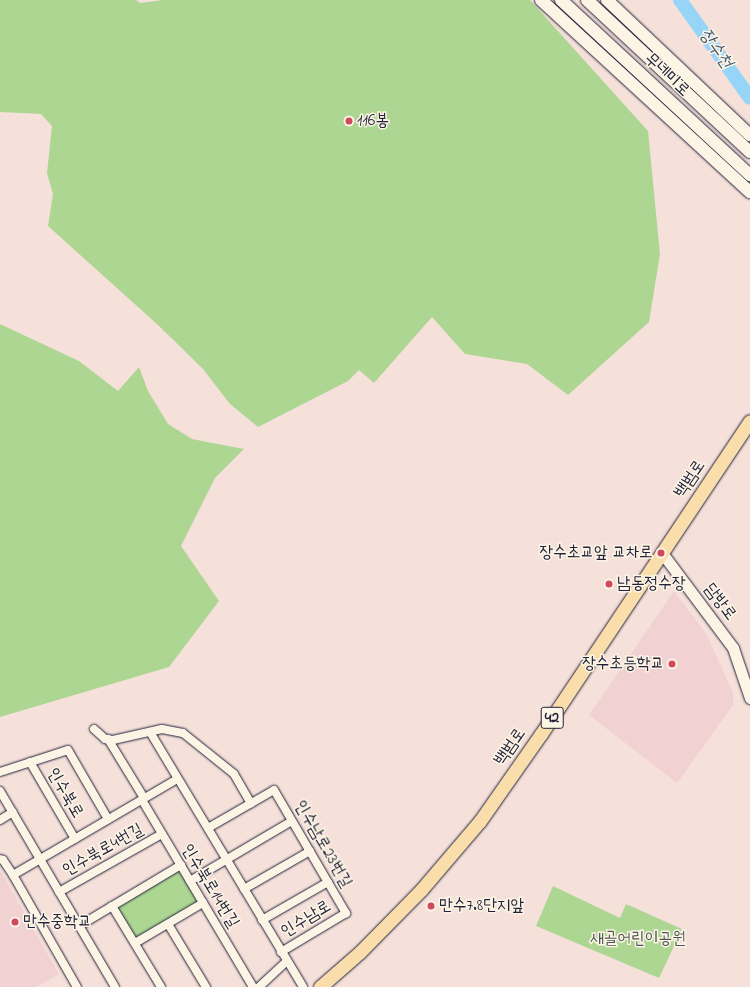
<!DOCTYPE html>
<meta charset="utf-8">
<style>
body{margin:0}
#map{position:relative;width:750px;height:987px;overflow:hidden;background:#f6e0da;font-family:"Indie Flower","Poor Story",sans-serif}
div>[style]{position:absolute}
.built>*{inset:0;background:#f2d1d3}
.green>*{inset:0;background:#add693;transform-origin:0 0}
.river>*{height:14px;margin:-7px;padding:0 7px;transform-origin:7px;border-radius:7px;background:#97d5f8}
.roads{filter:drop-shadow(0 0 1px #22223b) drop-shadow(0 0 1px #22223b)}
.minor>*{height:8px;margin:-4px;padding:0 4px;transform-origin:4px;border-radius:4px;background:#fcf5e5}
.tertiary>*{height:11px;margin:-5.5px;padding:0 5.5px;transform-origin:5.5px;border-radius:5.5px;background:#fcf5e5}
.secondary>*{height:12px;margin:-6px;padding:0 6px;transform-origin:6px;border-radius:6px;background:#fcf5e5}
.primary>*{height:13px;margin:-6.5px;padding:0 6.5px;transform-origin:6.5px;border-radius:6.5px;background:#f9deab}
.dots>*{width:11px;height:11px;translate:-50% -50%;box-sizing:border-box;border:2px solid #fcf5e5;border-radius:50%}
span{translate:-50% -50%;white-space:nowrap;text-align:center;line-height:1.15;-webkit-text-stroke:3px #fcf5e5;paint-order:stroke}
.shield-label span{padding:1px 3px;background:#fcf5e5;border:1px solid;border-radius:3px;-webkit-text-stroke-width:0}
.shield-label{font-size:16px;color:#22223b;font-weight:700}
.street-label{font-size:17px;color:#22223b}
.poi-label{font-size:17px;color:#22223b}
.left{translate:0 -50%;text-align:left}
.right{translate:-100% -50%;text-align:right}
.park-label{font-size:17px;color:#4c5855}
.water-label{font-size:18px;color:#455874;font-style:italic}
</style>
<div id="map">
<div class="built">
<i style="clip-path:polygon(674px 591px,707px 635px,733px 693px,733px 705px,677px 783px,589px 715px)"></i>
<i style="clip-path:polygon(0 870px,59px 974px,36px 987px,0 987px)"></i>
</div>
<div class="green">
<i style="clip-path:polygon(0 0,136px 0,140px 3px,163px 0,530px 0,648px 131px,660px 254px,649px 322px,568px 395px,527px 364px,465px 354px,432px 317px,374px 383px,359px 370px,348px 381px,258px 427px,230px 404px,203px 369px,158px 325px,48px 226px,53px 194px,47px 173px,52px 126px,41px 114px,0 112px)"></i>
<i style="clip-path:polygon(0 324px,79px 361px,118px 391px,139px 367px,148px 391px,168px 424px,192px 439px,244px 449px,215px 478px,181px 546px,219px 601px,169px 667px,0 717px)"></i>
<i style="left:181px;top:865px;width:44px;height:80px;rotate:60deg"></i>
<i style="clip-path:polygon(553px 886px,620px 918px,626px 904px,682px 929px,659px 978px,536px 926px)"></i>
</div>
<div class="river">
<i style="left:680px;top:0;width:120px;rotate:54.5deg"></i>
</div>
<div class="roads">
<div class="minor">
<i style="left:94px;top:729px;width:15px;rotate:42deg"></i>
<i style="left:105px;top:739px;width:8px;rotate:7deg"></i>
<i style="left:113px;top:740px;width:50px;rotate:-12.7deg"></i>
<i style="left:162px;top:729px;width:21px;rotate:11deg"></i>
<i style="left:183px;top:733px;width:65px;rotate:38.8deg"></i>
<i style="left:234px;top:774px;width:34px;rotate:60deg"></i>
<i style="left:150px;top:732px;width:297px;rotate:59deg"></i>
<i style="left:108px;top:739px;width:69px;rotate:58.6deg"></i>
<i style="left:30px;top:762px;width:89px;rotate:59.7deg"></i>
<i style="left:0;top:772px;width:71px;rotate:-17.9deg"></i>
<i style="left:68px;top:750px;width:80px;rotate:59.9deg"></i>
<i style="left:0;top:791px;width:227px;rotate:59.6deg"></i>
<i style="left:142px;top:800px;width:217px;rotate:59.3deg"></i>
<i style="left:0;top:820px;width:15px;rotate:-32deg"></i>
<i style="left:208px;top:828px;width:76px;rotate:-29.9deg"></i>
<i style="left:274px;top:790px;width:143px;rotate:59.7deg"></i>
<i style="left:346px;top:913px;width:76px;rotate:149deg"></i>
<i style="left:0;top:859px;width:3px;rotate:18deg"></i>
<i style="left:3px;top:860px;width:18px;rotate:56deg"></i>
<i style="left:13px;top:875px;width:129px;rotate:60.3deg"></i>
<i style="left:13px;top:875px;width:190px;rotate:-30.3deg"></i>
<i style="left:190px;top:881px;width:118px;rotate:-30.5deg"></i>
<i style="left:244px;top:889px;width:76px;rotate:-29.9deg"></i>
<i style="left:59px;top:892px;width:118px;rotate:-29.4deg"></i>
<i style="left:112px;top:906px;width:95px;rotate:58.8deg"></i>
<i style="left:262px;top:920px;width:76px;rotate:-29.9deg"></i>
<i style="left:168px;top:924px;width:74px;rotate:58.9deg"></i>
<i style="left:79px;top:926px;width:119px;rotate:-30.9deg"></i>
<i style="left:135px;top:943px;width:79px;rotate:-30.5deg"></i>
<i style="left:259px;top:987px;width:38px;rotate:-43deg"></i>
</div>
<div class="tertiary">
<i style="left:662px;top:553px;width:119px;rotate:53.2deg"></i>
<i style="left:733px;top:648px;width:53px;rotate:71.2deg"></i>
</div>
<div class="secondary">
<i style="left:541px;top:0;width:284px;rotate:42.6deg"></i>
<i style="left:561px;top:0;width:258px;rotate:42.8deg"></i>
<i style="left:587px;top:0;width:223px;rotate:43deg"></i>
<i style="left:607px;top:0;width:197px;rotate:43.4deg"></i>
</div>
<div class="primary">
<i style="left:320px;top:987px;width:53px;rotate:-41.2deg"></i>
<i style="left:360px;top:952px;width:87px;rotate:-45.5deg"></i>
<i style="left:421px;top:890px;width:91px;rotate:-49.5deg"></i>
<i style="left:480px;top:821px;width:106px;rotate:-55deg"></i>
<i style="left:541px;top:734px;width:376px;rotate:-56.3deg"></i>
</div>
</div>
<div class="dots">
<i style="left:349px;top:121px;background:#d1495b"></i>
<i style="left:661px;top:553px;background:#d1495b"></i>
<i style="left:609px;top:584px;background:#d1495b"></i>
<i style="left:672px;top:664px;background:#d1495b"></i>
<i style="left:431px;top:906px;background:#d1495b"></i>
<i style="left:15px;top:922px;background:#d1495b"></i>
</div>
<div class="shield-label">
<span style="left:552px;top:718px">42</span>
</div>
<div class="street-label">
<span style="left:667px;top:75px;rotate:43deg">무네미로</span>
<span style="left:690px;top:479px;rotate:-56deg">백범로</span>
<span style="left:720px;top:602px;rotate:53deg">담방로</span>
<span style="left:510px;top:747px;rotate:-55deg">백범로</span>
<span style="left:65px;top:793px;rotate:60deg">인수북로</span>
<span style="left:323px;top:844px;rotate:60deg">인수남로23번길</span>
<span style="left:103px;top:850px;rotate:-29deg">인수북로4번길</span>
<span style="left:210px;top:886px;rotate:59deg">인수북로14번길</span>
<span style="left:306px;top:919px;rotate:-31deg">인수남로</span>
</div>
<div class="poi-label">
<span class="left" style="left:357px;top:121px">116봉</span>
<span class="right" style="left:653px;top:553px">장수초교앞 교차로</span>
<span class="left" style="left:617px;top:584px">남동정수장</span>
<span class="right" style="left:664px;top:664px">장수초등학교</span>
<span class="left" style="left:439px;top:906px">만수7.8단지앞</span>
<span class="left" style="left:23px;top:922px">만수중학교</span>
</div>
<div class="park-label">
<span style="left:638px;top:939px">새골어린이공원</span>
</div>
<div class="water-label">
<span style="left:715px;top:49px;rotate:55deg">장수천</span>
</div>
</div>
